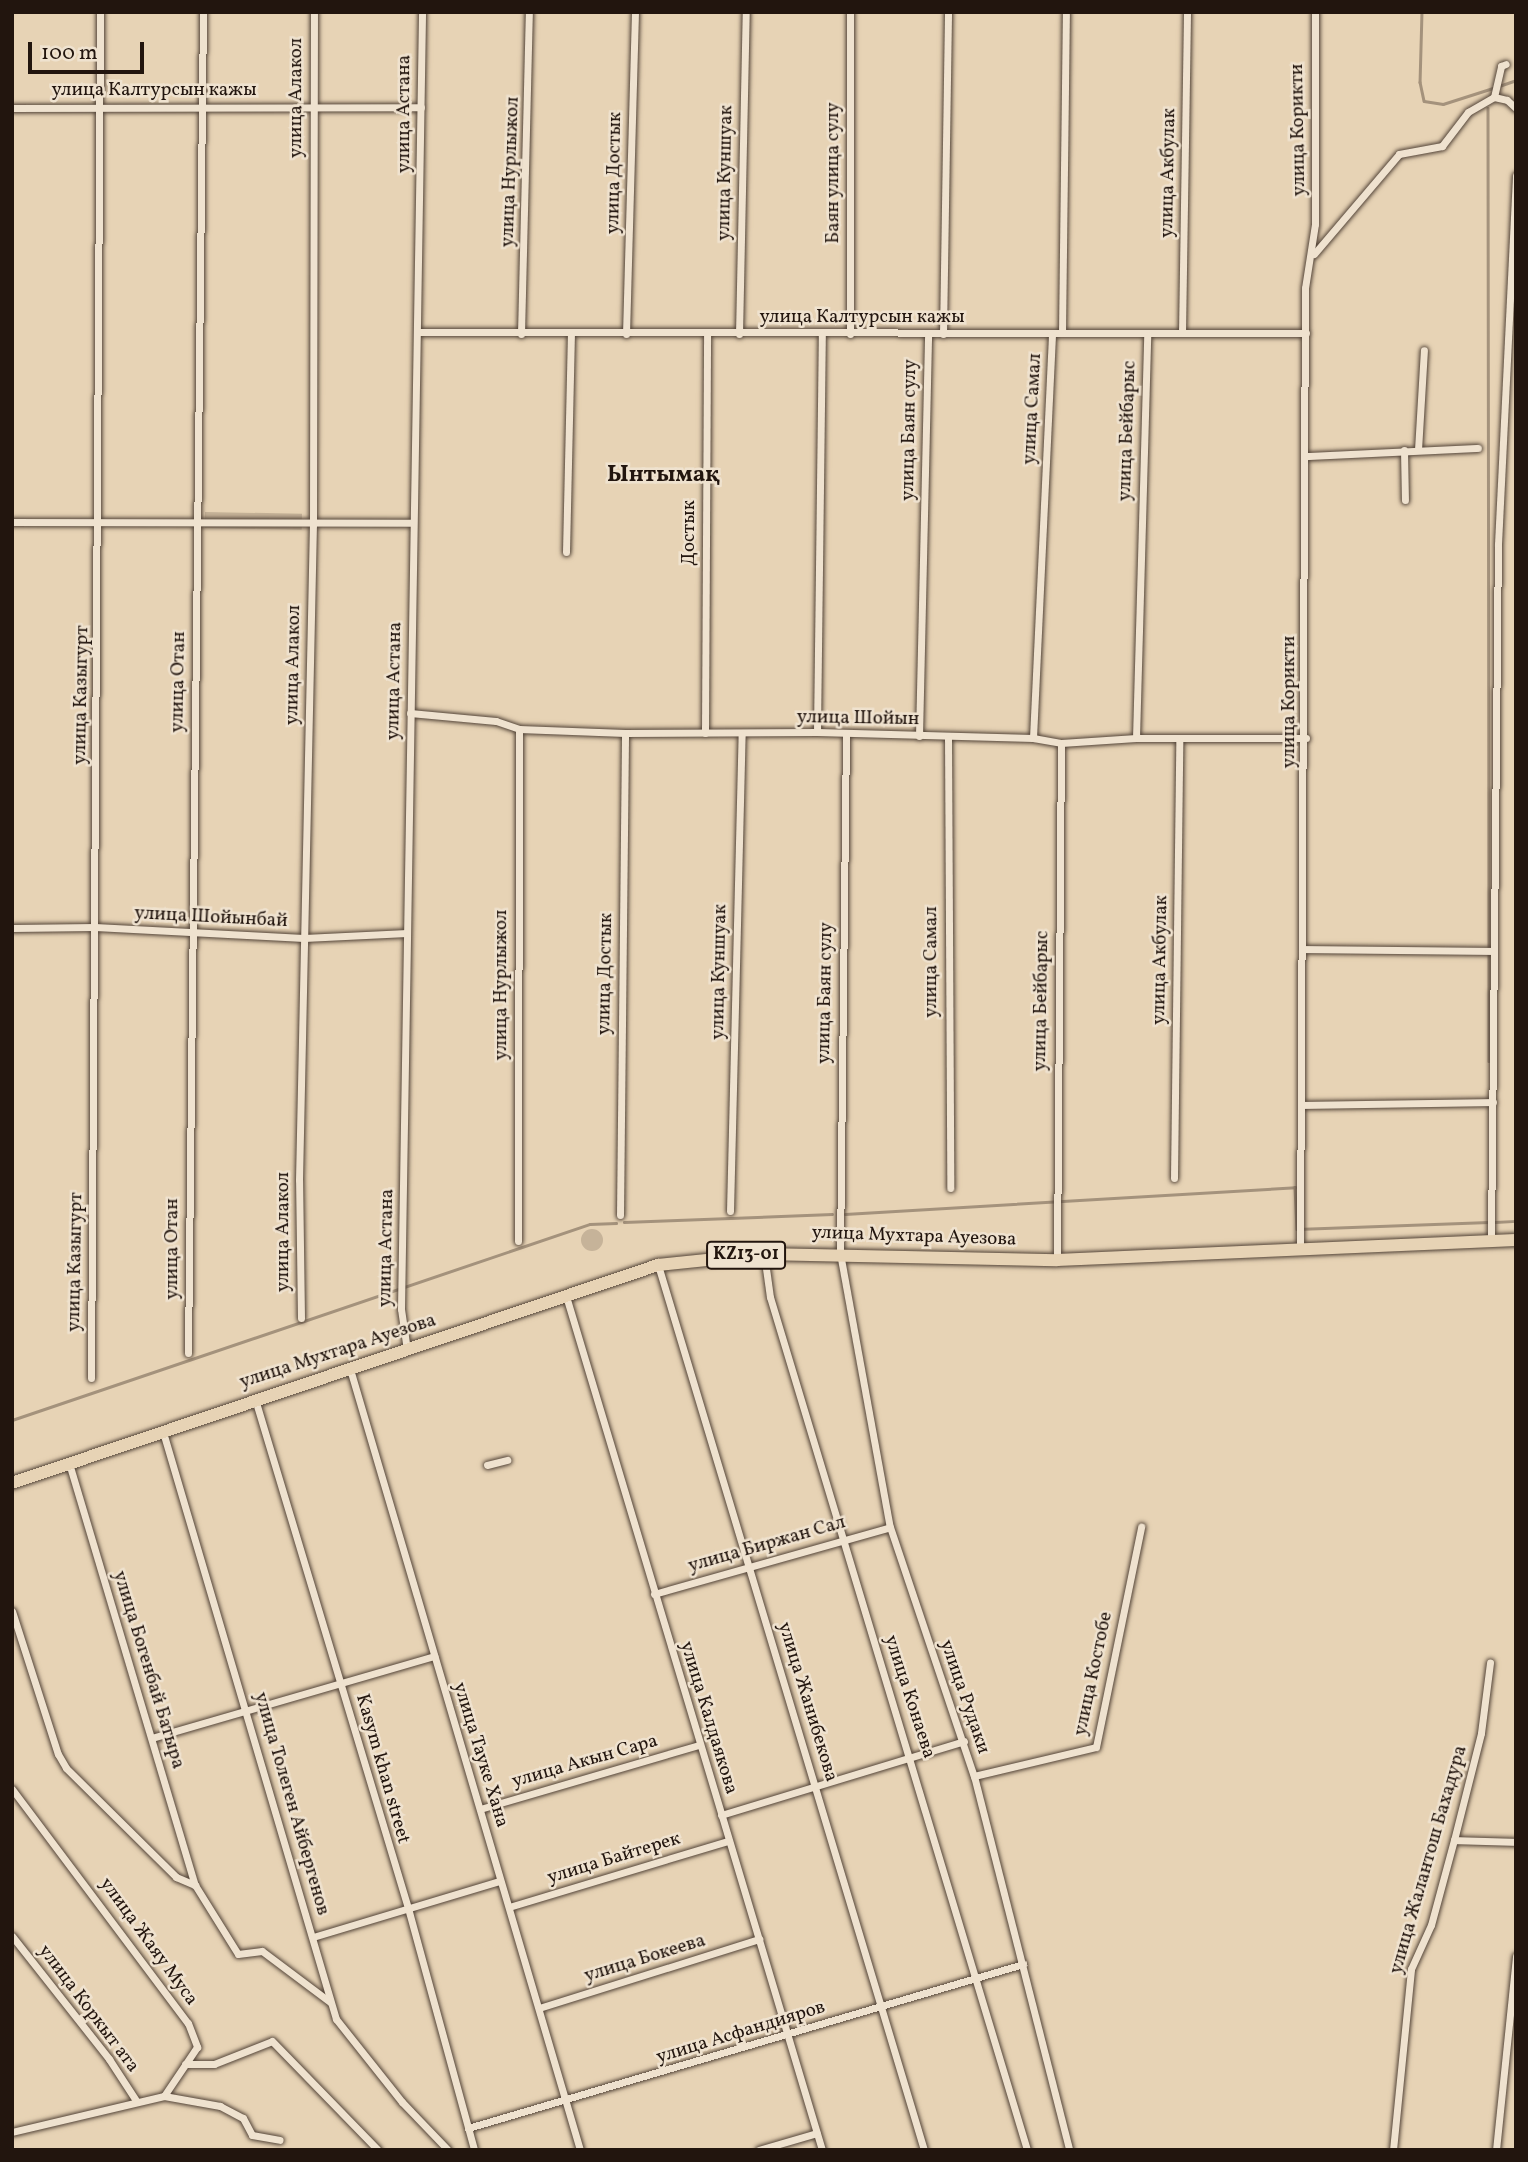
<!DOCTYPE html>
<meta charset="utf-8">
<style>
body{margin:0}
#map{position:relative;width:1528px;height:2162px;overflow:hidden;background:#e7d3b5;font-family:Vollkorn,serif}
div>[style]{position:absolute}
.green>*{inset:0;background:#c6b399;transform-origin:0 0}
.round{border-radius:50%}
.stream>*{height:2.5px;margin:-1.25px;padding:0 1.25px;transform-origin:1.25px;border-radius:1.25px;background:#a4927c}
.roads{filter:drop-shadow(0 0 2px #534438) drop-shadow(0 0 2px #534438)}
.street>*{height:7px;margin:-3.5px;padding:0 3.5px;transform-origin:3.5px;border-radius:3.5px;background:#efe2cf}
.primary>*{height:12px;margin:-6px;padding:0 6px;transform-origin:6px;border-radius:6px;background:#e7d3b5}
span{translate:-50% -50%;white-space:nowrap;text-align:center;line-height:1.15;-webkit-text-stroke:5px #efe2cf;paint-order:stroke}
.shield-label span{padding:2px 5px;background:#efe2cf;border:2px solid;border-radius:5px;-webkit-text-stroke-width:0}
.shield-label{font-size:18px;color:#22150e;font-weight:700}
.street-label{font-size:19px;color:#22150e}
.quarter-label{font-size:23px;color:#22150e;font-weight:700}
.frame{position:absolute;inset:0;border:14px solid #22150e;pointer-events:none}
.scale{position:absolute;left:28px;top:42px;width:116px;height:32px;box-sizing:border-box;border:4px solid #22150e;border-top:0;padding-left:9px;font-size:21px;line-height:24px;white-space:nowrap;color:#22150e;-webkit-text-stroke:5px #efe2cf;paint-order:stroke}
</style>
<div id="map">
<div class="green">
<i style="left:205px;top:512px;width:97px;height:16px;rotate:1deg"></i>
<i class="round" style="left:581px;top:1229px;width:22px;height:22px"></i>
</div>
<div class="stream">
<i style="left:1422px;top:12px;width:70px;rotate:91.6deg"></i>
<i style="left:1420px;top:82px;width:19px;rotate:78deg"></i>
<i style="left:1424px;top:101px;width:19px;rotate:9deg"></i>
<i style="left:1443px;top:104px;width:52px;rotate:-17.7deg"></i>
<i style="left:1499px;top:86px;width:18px;rotate:-19deg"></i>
<i style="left:1488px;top:108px;width:840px;rotate:89.93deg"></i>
<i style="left:1489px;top:954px;width:107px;rotate:90deg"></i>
<i style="left:845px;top:1214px;width:451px;rotate:-3.4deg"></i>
<i style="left:1295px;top:1187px;width:42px;rotate:87.3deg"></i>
<i style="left:1297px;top:1229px;width:192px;rotate:-2.1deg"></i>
<i style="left:624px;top:1222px;width:208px;rotate:-2.2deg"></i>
<i style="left:1495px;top:1222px;width:21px;rotate:-3deg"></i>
<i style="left:12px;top:1420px;width:610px;rotate:-18.73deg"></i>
<i style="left:590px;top:1224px;width:26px;rotate:-2deg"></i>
</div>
<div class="roads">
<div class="street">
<i style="left:1494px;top:97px;width:13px;rotate:13deg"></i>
<i style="left:1507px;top:100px;width:12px;rotate:42deg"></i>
<i style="left:12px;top:108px;width:409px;rotate:-0.1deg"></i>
<i style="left:1314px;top:254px;width:131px;rotate:-49.6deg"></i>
<i style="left:1399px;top:154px;width:44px;rotate:-10.5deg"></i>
<i style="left:1442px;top:146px;width:43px;rotate:-52.6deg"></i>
<i style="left:1468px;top:112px;width:30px;rotate:-30deg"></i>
<i style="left:1494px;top:97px;width:32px;rotate:-77deg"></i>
<i style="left:1501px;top:66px;width:5px;rotate:-22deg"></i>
<i style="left:419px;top:332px;width:887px;rotate:0.06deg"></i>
<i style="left:1062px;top:333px;width:321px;rotate:-89.3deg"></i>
<i style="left:1182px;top:333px;width:321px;rotate:-89.1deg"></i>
<i style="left:521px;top:334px;width:322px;rotate:-88.6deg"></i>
<i style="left:626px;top:334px;width:322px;rotate:-88.4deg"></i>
<i style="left:739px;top:334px;width:322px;rotate:-88.8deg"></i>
<i style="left:850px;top:334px;width:322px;rotate:-90deg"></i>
<i style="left:943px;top:334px;width:322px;rotate:-89.1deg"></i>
<i style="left:1404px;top:450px;width:50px;rotate:88.9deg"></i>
<i style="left:1418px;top:450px;width:100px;rotate:-86.6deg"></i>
<i style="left:1307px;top:456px;width:171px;rotate:-2.7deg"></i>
<i style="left:12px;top:522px;width:401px;rotate:0.1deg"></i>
<i style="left:566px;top:552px;width:219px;rotate:-88.7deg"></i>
<i style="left:410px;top:713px;width:86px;rotate:5.3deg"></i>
<i style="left:496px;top:721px;width:24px;rotate:19deg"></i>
<i style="left:519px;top:729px;width:106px;rotate:2.2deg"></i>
<i style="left:625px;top:733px;width:192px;rotate:-0.3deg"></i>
<i style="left:817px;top:732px;width:216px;rotate:1.6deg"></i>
<i style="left:1033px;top:738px;width:28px;rotate:10deg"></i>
<i style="left:1061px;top:743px;width:75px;rotate:-3.8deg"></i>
<i style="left:1136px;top:738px;width:170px"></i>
<i style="left:817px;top:732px;width:398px;rotate:-89.3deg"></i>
<i style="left:705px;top:733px;width:400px;rotate:-89.7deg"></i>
<i style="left:846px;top:733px;width:520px;rotate:90.66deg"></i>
<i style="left:840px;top:1253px;width:279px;rotate:79.7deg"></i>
<i style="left:890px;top:1527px;width:263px;rotate:71.4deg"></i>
<i style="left:974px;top:1776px;width:386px;rotate:75.7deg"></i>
<i style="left:919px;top:736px;width:402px;rotate:-88.7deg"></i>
<i style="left:948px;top:736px;width:452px;rotate:89.7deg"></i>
<i style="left:1033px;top:738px;width:404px;rotate:-87.3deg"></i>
<i style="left:1136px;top:738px;width:403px;rotate:-88.4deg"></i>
<i style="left:12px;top:928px;width:83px;rotate:-0.7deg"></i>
<i style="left:95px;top:927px;width:209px;rotate:3deg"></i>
<i style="left:304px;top:938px;width:103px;rotate:-2.8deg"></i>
<i style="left:1302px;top:949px;width:191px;rotate:0.6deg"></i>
<i style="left:1303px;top:1105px;width:190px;rotate:-0.9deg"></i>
<i style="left:1174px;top:1178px;width:437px;rotate:-89.3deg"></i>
<i style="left:730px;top:1211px;width:477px;rotate:-88.6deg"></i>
<i style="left:620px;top:1215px;width:482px;rotate:-89.4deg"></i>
<i style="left:518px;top:1241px;width:512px;rotate:-89.89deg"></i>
<i style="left:1491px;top:1242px;width:698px;rotate:-89.43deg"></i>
<i style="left:1498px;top:544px;width:369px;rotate:-87.2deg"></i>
<i style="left:1300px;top:1249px;width:961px;rotate:-89.7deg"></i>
<i style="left:1305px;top:288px;width:65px;rotate:-81.1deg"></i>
<i style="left:1315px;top:224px;width:212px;rotate:-90deg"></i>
<i style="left:764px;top:1254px;width:43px;rotate:82.1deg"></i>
<i style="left:770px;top:1297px;width:891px;rotate:73.23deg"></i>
<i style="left:1057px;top:1260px;width:517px;rotate:-89.56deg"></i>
<i style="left:658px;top:1265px;width:924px;rotate:73.27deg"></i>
<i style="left:566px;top:1296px;width:892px;rotate:73.31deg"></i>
<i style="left:301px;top:1318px;width:138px;rotate:-90.8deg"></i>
<i style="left:299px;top:1180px;width:655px;rotate:-88.78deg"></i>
<i style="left:313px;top:525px;width:513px;rotate:-89.89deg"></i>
<i style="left:407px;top:1350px;width:41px;rotate:-98.3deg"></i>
<i style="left:401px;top:1309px;width:1297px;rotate:-89.07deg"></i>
<i style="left:188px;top:1353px;width:1341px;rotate:-89.36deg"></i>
<i style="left:350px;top:1369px;width:814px;rotate:73.59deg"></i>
<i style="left:91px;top:1378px;width:1366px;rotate:-89.62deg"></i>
<i style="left:255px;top:1399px;width:531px;rotate:73.27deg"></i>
<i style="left:408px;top:1908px;width:251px;rotate:74.7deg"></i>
<i style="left:163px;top:1432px;width:612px;rotate:73.58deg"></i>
<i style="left:336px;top:2019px;width:106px;rotate:51.5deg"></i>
<i style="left:402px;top:2102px;width:66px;rotate:46.2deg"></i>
<i style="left:69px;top:1463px;width:440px;rotate:73.4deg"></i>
<i style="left:195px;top:1885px;width:81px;rotate:58.1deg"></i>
<i style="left:238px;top:1954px;width:24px;rotate:-7deg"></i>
<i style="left:262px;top:1951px;width:85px;rotate:36.9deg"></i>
<i style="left:487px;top:1465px;width:21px;rotate:-14deg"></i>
<i style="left:654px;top:1594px;width:245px;rotate:-15.8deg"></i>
<i style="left:12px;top:1611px;width:150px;rotate:72.2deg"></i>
<i style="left:58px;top:1754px;width:16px;rotate:60deg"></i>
<i style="left:66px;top:1768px;width:155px;rotate:44.7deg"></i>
<i style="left:176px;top:1877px;width:21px;rotate:23deg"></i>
<i style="left:152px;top:1738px;width:294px;rotate:-16.2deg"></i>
<i style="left:974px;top:1776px;width:125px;rotate:-13.4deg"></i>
<i style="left:1096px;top:1747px;width:225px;rotate:-78.4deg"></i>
<i style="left:12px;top:1789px;width:293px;rotate:53.1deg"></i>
<i style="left:188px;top:2023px;width:26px;rotate:69deg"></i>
<i style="left:197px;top:2047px;width:59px;rotate:124deg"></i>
<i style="left:164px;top:2096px;width:156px;rotate:166.7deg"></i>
<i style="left:480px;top:1809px;width:228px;rotate:-16.3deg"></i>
<i style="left:721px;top:1815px;width:254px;rotate:-16.9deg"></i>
<i style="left:1454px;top:1840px;width:62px;rotate:1.8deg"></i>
<i style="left:509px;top:1907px;width:229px;rotate:-16.8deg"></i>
<i style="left:12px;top:1936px;width:157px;rotate:51.7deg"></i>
<i style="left:109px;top:2059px;width:51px;rotate:56.9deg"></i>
<i style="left:313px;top:1937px;width:195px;rotate:-16.7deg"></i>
<i style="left:539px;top:2008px;width:231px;rotate:-17.4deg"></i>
<i style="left:185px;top:2064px;width:29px"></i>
<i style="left:214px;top:2064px;width:62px;rotate:-21.6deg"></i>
<i style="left:272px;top:2041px;width:152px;rotate:45.8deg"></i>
<i style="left:164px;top:2096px;width:57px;rotate:10.1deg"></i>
<i style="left:220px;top:2106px;width:26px;rotate:28deg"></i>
<i style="left:243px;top:2118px;width:19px;rotate:62deg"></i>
<i style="left:252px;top:2135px;width:28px;rotate:10deg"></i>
<i style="left:468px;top:2128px;width:579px;rotate:-16.46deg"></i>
<i style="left:759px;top:2150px;width:60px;rotate:-16.3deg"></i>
<i style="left:1393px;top:2150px;width:182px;rotate:-84.3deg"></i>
<i style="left:1411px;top:1969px;width:48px;rotate:-65.6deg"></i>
<i style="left:1431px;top:1925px;width:88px;rotate:-74.9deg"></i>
<i style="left:1454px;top:1840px;width:110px;rotate:-75.8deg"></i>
<i style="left:1481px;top:1733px;width:71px;rotate:-82.7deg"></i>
<i style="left:1496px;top:2150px;width:195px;rotate:-84.1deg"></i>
</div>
<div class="primary">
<i style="left:12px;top:1483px;width:682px;rotate:-18.65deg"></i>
<i style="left:658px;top:1265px;width:107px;rotate:-5.9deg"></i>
<i style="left:764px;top:1254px;width:293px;rotate:1.2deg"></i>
<i style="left:1057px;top:1260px;width:459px;rotate:-2.5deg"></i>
</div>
</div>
<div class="shield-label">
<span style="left:746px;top:1255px">KZ13-01</span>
</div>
<div class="street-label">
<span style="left:154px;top:91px">улица Калтурсын кажы</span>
<span style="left:297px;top:98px;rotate:-90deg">улица Алакол</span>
<span style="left:405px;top:114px;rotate:-90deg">улица Астана</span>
<span style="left:1299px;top:130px;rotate:-91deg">улица Корикти</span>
<span style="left:511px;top:172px;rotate:-88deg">улица Нурлыжол</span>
<span style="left:615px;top:173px;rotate:-89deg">улица Достык</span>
<span style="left:726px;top:173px;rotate:-89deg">улица Куншуак</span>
<span style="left:834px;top:173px;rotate:-90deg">Баян улица сулу</span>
<span style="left:1169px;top:173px;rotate:-89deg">улица Акбулак</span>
<span style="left:862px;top:318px">улица Калтурсын кажы</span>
<span style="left:1033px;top:409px;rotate:-87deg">улица Самал</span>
<span style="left:910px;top:430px;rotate:-89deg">улица Баян сулу</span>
<span style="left:1128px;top:431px;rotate:-88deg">улица Бейбарыс</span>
<span style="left:690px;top:533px;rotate:-90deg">Достык</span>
<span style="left:294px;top:665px;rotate:-89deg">улица Алакол</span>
<span style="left:395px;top:681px;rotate:-89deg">улица Астана</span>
<span style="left:179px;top:682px;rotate:-89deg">улица Отан</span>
<span style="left:82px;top:695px;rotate:-89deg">улица Казыгурт</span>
<span style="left:1290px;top:702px;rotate:-90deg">улица Корикти</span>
<span style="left:858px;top:719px;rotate:1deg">улица Шойын</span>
<span style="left:211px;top:918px;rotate:3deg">улица Шойынбай</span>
<span style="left:1161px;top:960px;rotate:-89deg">улица Акбулак</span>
<span style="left:932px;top:962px;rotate:-90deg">улица Самал</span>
<span style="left:720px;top:972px;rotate:-89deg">улица Куншуак</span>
<span style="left:606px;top:974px;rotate:-89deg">улица Достык</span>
<span style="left:502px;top:985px;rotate:-90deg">улица Нурлыжол</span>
<span style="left:826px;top:993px;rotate:-89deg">улица Баян сулу</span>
<span style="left:1042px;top:1001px;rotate:-89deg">улица Бейбарыс</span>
<span style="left:284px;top:1232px;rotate:-90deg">улица Алакол</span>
<span style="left:914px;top:1237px;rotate:2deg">улица Мухтара Ауезова</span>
<span style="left:387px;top:1248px;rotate:-89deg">улица Астана</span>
<span style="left:173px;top:1249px;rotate:-90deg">улица Отан</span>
<span style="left:76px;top:1262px;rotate:-89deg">улица Казыгурт</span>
<span style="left:338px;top:1352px;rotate:-18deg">улица Мухтара Ауезова</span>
<span style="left:767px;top:1545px;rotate:-16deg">улица Биржан Сал</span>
<span style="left:148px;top:1670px;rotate:73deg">улица Богенбай Батыра</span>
<span style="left:1094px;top:1674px;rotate:-78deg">улица Костобе</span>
<span style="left:909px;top:1697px;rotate:72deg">улица Конаева</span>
<span style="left:964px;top:1697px;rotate:71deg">улица Рудаки</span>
<span style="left:807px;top:1702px;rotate:73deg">улица Жанибекова</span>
<span style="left:708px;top:1718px;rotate:73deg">улица Калдаякова</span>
<span style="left:480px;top:1755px;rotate:73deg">улица Тауке Хана</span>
<span style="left:585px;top:1762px;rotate:-16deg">улица Акын Сара</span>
<span style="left:382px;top:1769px;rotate:74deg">Kasym khan street</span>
<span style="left:291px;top:1804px;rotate:74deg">улица Толеген Айбергенов</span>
<span style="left:614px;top:1859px;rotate:-17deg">улица Байтерек</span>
<span style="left:1429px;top:1860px;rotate:-74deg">улица Жалантош Бахадура</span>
<span style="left:148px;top:1942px;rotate:54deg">улица Жаяу Муса</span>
<span style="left:645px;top:1959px;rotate:-17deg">улица Бокеева</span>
<span style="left:88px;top:2009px;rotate:53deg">улица Коркыт ата</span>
<span style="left:741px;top:2033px;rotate:-17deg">улица Асфандияров</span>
</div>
<div class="quarter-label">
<span style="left:663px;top:475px">Ынтымақ</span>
</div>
<div class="frame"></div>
<div class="scale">100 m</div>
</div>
